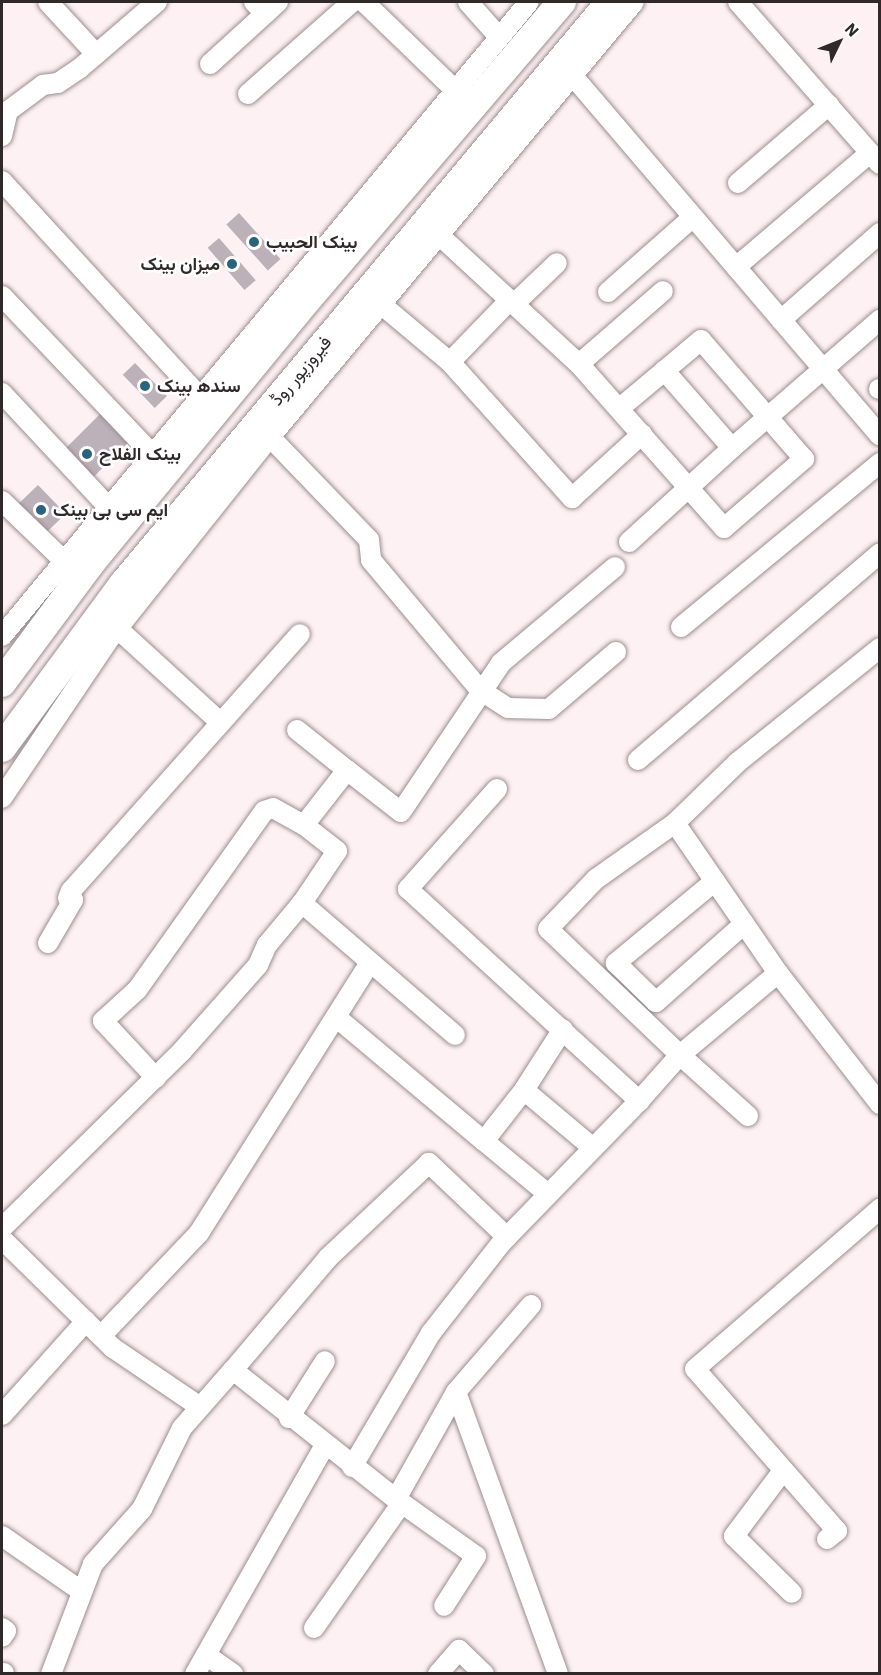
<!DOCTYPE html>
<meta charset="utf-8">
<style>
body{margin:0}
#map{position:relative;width:881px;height:1675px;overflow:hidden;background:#fef1f3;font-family:"IBM Plex Sans",Vazirmatn,sans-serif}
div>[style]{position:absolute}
.building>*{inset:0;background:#bdb1b9;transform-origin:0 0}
.roads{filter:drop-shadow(0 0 2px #9b8d90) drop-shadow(0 0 2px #9b8d90)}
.minor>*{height:20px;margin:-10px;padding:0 10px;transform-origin:10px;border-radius:10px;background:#fff}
.highway>*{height:28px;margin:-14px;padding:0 14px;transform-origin:14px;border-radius:14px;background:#fff}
.dots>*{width:16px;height:16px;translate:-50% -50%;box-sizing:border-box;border:3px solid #fff;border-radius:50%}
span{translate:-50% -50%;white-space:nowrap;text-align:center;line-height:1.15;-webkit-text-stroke:5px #fff;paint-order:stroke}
.poi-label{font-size:18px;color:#2f292a;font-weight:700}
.left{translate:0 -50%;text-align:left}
.right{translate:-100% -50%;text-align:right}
.street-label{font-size:18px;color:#2f292a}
.frame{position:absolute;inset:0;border:3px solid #2f292a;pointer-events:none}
.north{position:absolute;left:809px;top:12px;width:60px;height:60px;-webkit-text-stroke:4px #fff;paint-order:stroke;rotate:47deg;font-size:16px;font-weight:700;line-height:24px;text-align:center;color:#2f292a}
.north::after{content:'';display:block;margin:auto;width:21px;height:27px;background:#2f292a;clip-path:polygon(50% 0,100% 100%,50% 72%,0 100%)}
</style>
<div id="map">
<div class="building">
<i style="left:239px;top:213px;width:62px;height:17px;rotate:48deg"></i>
<i style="left:219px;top:238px;width:56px;height:15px;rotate:49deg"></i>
<i style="left:135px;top:363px;width:46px;height:17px;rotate:46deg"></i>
<i style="left:104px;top:410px;width:40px;height:59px;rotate:45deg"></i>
<i style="left:38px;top:485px;width:40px;height:30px;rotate:46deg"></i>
</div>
<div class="roads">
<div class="minor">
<i style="left:48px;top:2px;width:71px;rotate:47.3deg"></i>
<i style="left:254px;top:2px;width:16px;rotate:47deg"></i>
<i style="left:265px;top:14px;width:18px;rotate:-43deg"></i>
<i style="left:364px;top:2px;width:127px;rotate:44deg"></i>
<i style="left:468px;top:2px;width:47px;rotate:48.5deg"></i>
<i style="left:738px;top:2px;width:215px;rotate:48.8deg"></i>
<i style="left:210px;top:64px;width:74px;rotate:-42.3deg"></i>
<i style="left:572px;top:75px;width:474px;rotate:49.5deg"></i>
<i style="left:248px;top:94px;width:139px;rotate:-41.5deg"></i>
<i style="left:2px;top:136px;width:26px;rotate:-77deg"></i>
<i style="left:8px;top:111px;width:44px;rotate:-36.6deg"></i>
<i style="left:43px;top:85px;width:15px;rotate:-8deg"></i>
<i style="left:58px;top:83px;width:25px;rotate:-34deg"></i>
<i style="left:79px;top:69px;width:103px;rotate:-40.7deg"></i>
<i style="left:2px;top:181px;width:290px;rotate:47.5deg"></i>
<i style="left:738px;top:183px;width:120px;rotate:-40.6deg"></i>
<i style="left:439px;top:235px;width:190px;rotate:42.7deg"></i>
<i style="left:579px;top:364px;width:219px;rotate:48.5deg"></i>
<i style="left:724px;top:528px;width:106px;rotate:-40.8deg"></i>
<i style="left:804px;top:459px;width:157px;rotate:-130.9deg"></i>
<i style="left:701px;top:340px;width:106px;rotate:140deg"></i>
<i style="left:736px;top:267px;width:176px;rotate:-40.4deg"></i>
<i style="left:608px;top:292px;width:113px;rotate:-41.4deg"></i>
<i style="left:2px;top:296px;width:215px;rotate:46.5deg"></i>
<i style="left:510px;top:300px;width:86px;rotate:134.1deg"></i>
<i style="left:450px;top:362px;width:183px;rotate:48.1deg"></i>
<i style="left:572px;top:498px;width:95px;rotate:-42.4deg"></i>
<i style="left:514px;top:304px;width:59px;rotate:-43.6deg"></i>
<i style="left:382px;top:305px;width:89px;rotate:40deg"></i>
<i style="left:781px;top:320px;width:132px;rotate:-41.3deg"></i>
<i style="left:579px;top:364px;width:111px;rotate:-41deg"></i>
<i style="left:879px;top:389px;width:1px"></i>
<i style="left:2px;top:393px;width:166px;rotate:47deg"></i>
<i style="left:270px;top:437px;width:143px;rotate:46.1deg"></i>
<i style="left:369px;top:540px;width:20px;rotate:84deg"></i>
<i style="left:371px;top:560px;width:170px;rotate:50deg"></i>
<i style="left:480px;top:690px;width:33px;rotate:33deg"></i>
<i style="left:508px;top:708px;width:41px;rotate:1.4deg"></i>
<i style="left:549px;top:709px;width:88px;rotate:-40.4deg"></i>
<i style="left:732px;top:448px;width:196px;rotate:-40.9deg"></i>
<i style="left:2px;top:501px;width:83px;rotate:44deg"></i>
<i style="left:629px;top:542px;width:139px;rotate:-42.4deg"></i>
<i style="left:732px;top:448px;width:103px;rotate:-131.1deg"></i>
<i style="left:681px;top:627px;width:258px;rotate:-39.5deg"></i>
<i style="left:118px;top:629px;width:139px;rotate:42.4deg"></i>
<i style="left:2px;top:636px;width:824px;rotate:-50.27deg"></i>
<i style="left:297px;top:730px;width:64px;rotate:38.7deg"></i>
<i style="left:347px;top:770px;width:70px;rotate:128deg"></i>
<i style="left:304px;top:825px;width:42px;rotate:38.2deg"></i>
<i style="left:337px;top:851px;width:63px;rotate:123.9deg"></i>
<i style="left:638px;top:760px;width:318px;rotate:-40.5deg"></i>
<i style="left:347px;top:770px;width:68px;rotate:37.9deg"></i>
<i style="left:401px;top:812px;width:179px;rotate:-56.1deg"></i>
<i style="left:501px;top:663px;width:149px;rotate:-40.1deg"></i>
<i style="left:497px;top:789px;width:134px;rotate:131.7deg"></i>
<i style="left:408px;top:889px;width:314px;rotate:42.5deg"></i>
<i style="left:639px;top:1101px;width:62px;rotate:-48.3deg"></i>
<i style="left:680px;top:1055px;width:182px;rotate:-136.3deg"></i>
<i style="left:548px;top:929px;width:69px;rotate:-46.2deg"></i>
<i style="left:596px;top:879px;width:97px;rotate:-35.3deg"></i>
<i style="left:2px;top:798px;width:193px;rotate:-56deg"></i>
<i style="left:110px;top:638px;width:257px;rotate:-51.5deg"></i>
<i style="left:270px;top:437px;width:567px;rotate:-50.08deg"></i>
<i style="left:715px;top:881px;width:129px;rotate:140.4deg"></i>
<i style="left:616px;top:963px;width:56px;rotate:44.3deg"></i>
<i style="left:656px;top:1002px;width:118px;rotate:-41.6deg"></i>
<i style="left:48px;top:943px;width:50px;rotate:-59.8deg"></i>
<i style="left:73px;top:900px;width:5px;rotate:-158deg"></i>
<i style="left:68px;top:898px;width:8px;rotate:-67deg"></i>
<i style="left:71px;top:891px;width:344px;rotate:-48.3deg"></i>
<i style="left:778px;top:973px;width:166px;rotate:52.1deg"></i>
<i style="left:336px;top:1017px;width:193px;rotate:40deg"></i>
<i style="left:156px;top:1078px;width:78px;rotate:-132.9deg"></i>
<i style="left:103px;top:1021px;width:46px;rotate:-42.4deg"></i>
<i style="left:137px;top:990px;width:219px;rotate:-54.6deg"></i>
<i style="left:264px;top:811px;width:9px;rotate:-18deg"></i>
<i style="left:273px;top:808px;width:35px;rotate:29deg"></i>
<i style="left:524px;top:1090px;width:72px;rotate:-57.4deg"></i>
<i style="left:748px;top:1116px;width:91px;rotate:-138.1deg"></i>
<i style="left:680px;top:1055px;width:128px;rotate:-39.9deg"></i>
<i style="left:778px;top:973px;width:182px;rotate:-124.5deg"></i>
<i style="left:675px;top:823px;width:88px;rotate:-44.1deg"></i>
<i style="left:738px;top:762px;width:182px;rotate:-38.8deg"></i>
<i style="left:548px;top:1194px;width:83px;rotate:-140.4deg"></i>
<i style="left:484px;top:1141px;width:65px;rotate:-51.9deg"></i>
<i style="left:524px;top:1090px;width:90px;rotate:40deg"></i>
<i style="left:2px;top:1228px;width:252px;rotate:-44.5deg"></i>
<i style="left:182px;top:1051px;width:115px;rotate:-48.5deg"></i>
<i style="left:258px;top:965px;width:22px;rotate:-66deg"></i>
<i style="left:267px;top:945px;width:55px;rotate:-50.2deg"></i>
<i style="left:302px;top:903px;width:202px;rotate:40.8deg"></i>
<i style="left:507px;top:1237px;width:108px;rotate:-136.5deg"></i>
<i style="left:429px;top:1163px;width:139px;rotate:136.8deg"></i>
<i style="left:328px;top:1258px;width:147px;rotate:130.3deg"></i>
<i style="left:233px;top:1370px;width:208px;rotate:38.4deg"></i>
<i style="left:396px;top:1499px;width:123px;rotate:-60.7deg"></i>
<i style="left:456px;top:1392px;width:115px;rotate:-49.2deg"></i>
<i style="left:2px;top:1239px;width:156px;rotate:44.5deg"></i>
<i style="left:113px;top:1348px;width:105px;rotate:34.1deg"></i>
<i style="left:101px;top:1336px;width:142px;rotate:-46.4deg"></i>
<i style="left:199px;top:1233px;width:320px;rotate:-57.7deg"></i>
<i style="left:456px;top:1392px;width:300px;rotate:70.1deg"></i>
<i style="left:2px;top:1415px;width:126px;rotate:-48.2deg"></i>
<i style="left:289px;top:1418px;width:67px;rotate:-57.7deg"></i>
<i style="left:352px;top:1467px;width:156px;rotate:-59.5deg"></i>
<i style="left:431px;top:1333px;width:117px;rotate:-52deg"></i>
<i style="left:503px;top:1241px;width:195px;rotate:-45.8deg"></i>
<i style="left:782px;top:1472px;width:80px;rotate:126.9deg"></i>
<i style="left:734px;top:1536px;width:81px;rotate:44.5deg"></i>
<i style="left:396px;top:1499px;width:98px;rotate:35.5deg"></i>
<i style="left:476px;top:1556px;width:59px;rotate:122.6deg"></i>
<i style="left:2px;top:1536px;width:96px;rotate:34.8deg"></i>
<i style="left:827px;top:1539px;width:13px;rotate:-39deg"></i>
<i style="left:837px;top:1531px;width:215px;rotate:-131.2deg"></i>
<i style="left:695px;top:1369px;width:245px;rotate:-40.9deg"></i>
<i style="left:2px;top:1628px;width:5px;rotate:37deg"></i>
<i style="left:6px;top:1631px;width:7px;rotate:124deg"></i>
<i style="left:314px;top:1628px;width:153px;rotate:-54.9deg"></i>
<i style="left:206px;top:1655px;width:33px;rotate:35deg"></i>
<i style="left:4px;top:1674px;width:1px;rotate:-90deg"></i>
<i style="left:51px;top:1674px;width:118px;rotate:-69.1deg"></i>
<i style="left:93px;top:1564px;width:74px;rotate:-48.3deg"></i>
<i style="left:142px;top:1509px;width:90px;rotate:-63.7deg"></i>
<i style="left:182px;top:1428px;width:77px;rotate:-48.7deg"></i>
<i style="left:195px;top:1674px;width:261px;rotate:-60.4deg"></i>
<i style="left:438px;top:1674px;width:32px;rotate:-49deg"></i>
<i style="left:459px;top:1650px;width:35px;rotate:44deg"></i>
</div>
<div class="highway">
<i style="left:2px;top:683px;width:149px;rotate:-53.4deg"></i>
<i style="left:91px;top:563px;width:325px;rotate:-50.6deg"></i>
<i style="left:297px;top:312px;width:408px;rotate:-49.5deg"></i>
<i style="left:2px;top:748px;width:204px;rotate:-53.6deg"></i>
<i style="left:123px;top:584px;width:759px;rotate:-50.08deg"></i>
</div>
</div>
<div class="dots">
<i style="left:254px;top:242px;background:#2a637d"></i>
<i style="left:232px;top:264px;background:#2a637d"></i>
<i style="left:145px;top:386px;background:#2a637d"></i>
<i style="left:87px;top:454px;background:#2a637d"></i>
<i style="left:41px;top:510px;background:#2a637d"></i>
</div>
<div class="poi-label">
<span class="left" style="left:266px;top:242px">بينک الحبيب</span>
<span class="right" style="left:220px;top:264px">میزان بینک</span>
<span class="left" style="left:157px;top:386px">سندھ بینک</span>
<span class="left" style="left:99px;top:454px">بینک الفلاح</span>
<span class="left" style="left:53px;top:510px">ایم سی بی بینک</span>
</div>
<div class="street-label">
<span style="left:301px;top:371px;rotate:-50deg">فیروزپور روڈ</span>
</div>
<div class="frame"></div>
<div class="north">N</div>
</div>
